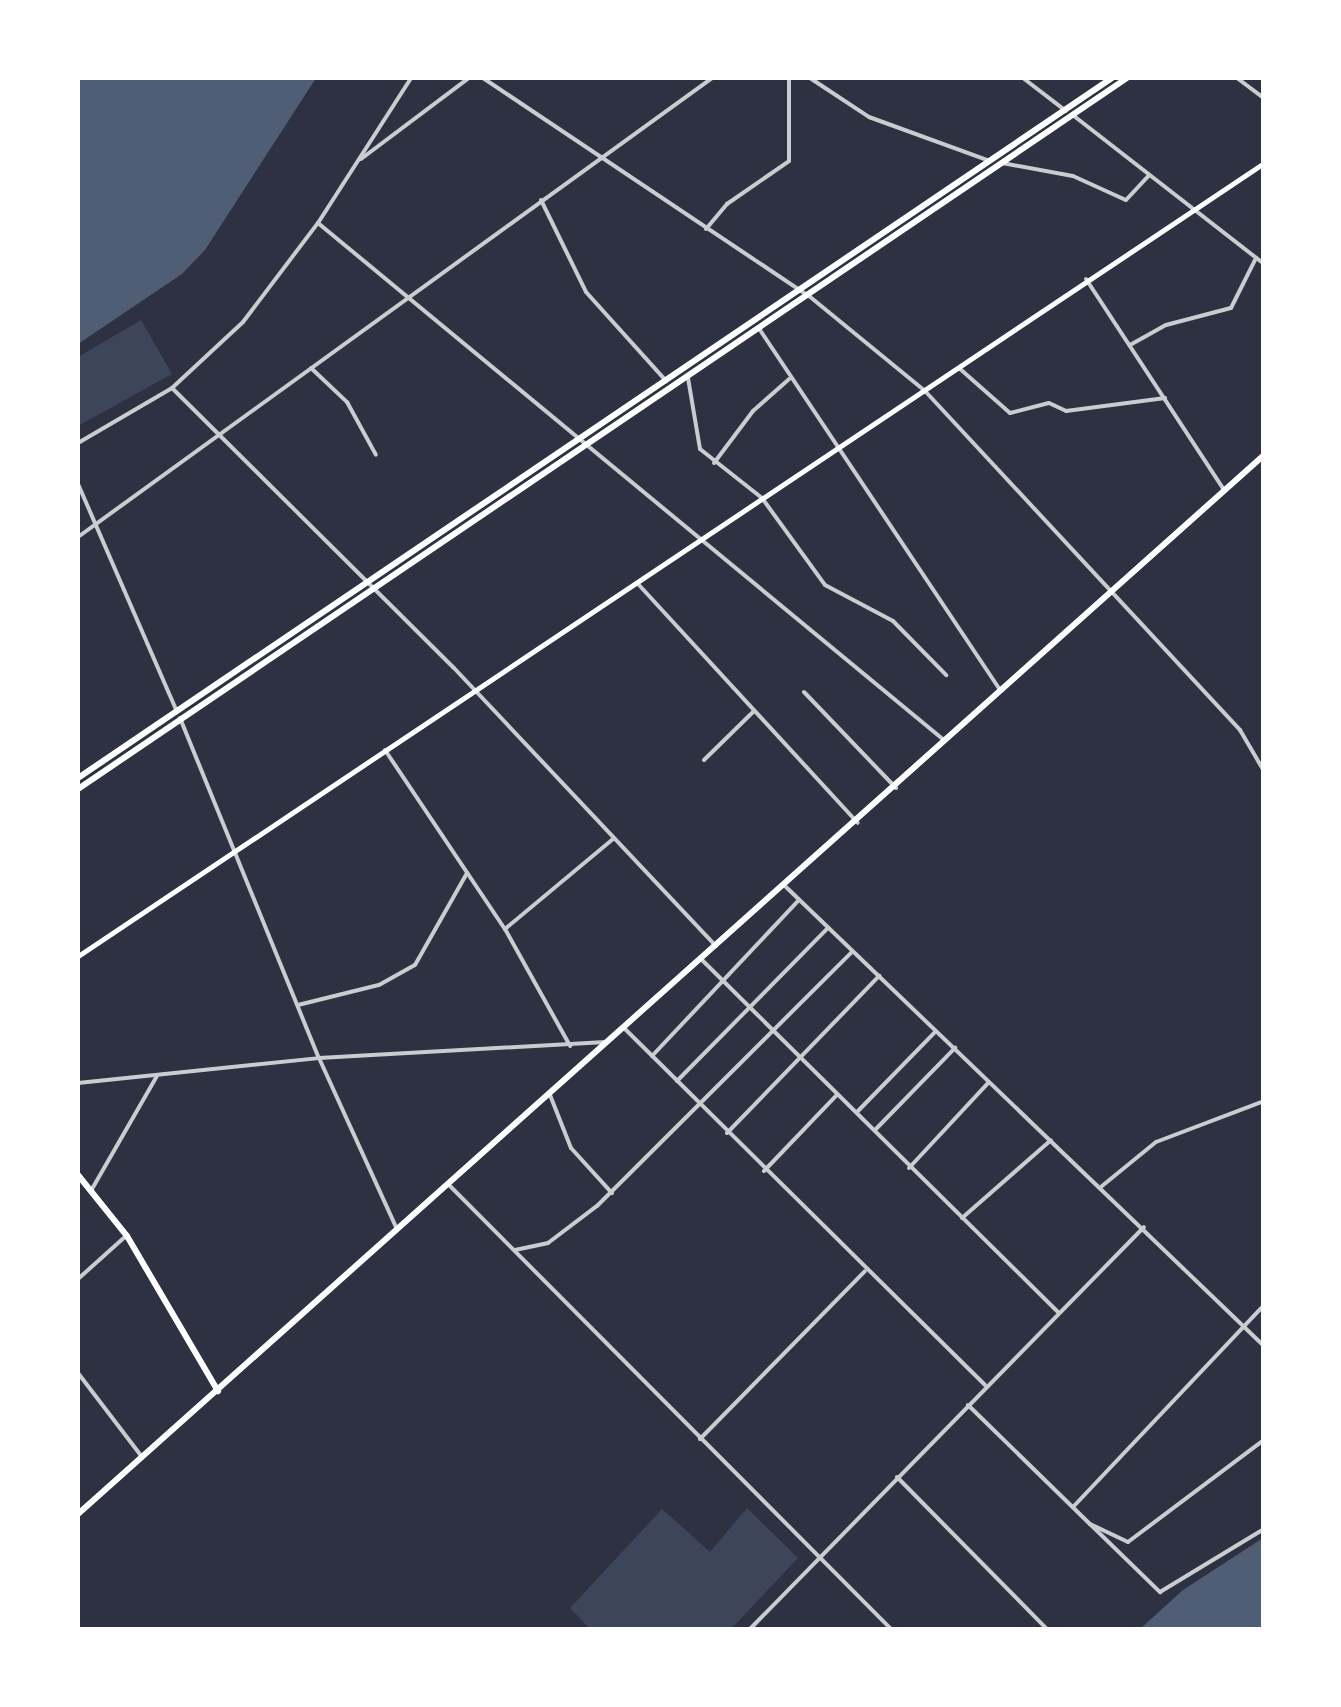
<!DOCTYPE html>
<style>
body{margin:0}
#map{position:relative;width:1341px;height:1707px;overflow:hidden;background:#2d3142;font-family:"Roboto Condensed",sans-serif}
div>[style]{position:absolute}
.green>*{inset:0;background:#3c4559}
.water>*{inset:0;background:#4f5d75}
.minor>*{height:4px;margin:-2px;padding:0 2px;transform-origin:2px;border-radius:2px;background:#caccd0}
.secondary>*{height:5px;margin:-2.5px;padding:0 2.5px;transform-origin:2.5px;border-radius:2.5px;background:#fff}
.primary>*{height:6px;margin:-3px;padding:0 3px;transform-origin:3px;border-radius:3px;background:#fff}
span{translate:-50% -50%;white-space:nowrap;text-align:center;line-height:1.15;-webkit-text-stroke:10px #fff;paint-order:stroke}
.frame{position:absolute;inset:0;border:80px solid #fff;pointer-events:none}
</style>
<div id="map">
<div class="green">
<i style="clip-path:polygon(141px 320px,172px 374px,78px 426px,78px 357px)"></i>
<i style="clip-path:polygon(747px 1508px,798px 1558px,731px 1629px,590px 1629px,570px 1608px,662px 1509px,710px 1552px)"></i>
</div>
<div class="water">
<i style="clip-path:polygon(78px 78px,316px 78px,205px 250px,182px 274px,78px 344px)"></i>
<i style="clip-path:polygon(1263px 1538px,1263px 1629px,1140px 1629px,1183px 1590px)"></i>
</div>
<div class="minor">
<i style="left:483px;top:78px;width:392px;rotate:33.8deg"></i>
<i style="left:809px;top:296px;width:150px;rotate:39.3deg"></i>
<i style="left:925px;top:391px;width:463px;rotate:47.1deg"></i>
<i style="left:1240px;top:730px;width:48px;rotate:59.7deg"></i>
<i style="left:810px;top:78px;width:71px;rotate:33.5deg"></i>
<i style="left:869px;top:117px;width:129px;rotate:20deg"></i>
<i style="left:1023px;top:78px;width:54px;rotate:37.5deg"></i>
<i style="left:1237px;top:78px;width:34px;rotate:37deg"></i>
<i style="left:1074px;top:116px;width:241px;rotate:37.9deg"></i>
<i style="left:361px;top:159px;width:135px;rotate:-36.9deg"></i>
<i style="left:1002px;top:163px;width:72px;rotate:10.4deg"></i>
<i style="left:1073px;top:176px;width:58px;rotate:24.4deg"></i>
<i style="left:1126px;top:200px;width:34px;rotate:-47deg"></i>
<i style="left:541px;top:200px;width:102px;rotate:63.9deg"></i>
<i style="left:586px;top:292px;width:120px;rotate:48deg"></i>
<i style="left:318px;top:223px;width:813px;rotate:39.56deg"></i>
<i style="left:706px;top:229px;width:33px;rotate:-50deg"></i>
<i style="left:727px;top:204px;width:75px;rotate:-34.7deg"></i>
<i style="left:789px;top:161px;width:83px;rotate:-90deg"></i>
<i style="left:1086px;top:279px;width:252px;rotate:56.8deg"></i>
<i style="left:760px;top:330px;width:430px;rotate:56.3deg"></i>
<i style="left:1130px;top:345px;width:41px;rotate:-29.1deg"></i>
<i style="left:1166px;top:325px;width:67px;rotate:-14.7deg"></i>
<i style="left:1231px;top:308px;width:56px;rotate:-63.4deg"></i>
<i style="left:311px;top:368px;width:50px;rotate:43.4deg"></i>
<i style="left:347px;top:402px;width:60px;rotate:61.3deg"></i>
<i style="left:959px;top:368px;width:68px;rotate:41.4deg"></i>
<i style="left:1010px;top:413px;width:40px;rotate:-14.4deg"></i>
<i style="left:1049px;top:403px;width:19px;rotate:25deg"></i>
<i style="left:1066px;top:411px;width:100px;rotate:-7.5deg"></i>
<i style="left:688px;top:378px;width:72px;rotate:80.4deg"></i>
<i style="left:700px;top:449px;width:79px;rotate:38.3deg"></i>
<i style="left:762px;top:498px;width:107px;rotate:54.1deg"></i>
<i style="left:825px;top:585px;width:77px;rotate:27.9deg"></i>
<i style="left:893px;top:621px;width:76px;rotate:45.5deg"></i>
<i style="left:172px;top:388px;width:397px;rotate:44.8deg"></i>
<i style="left:454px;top:668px;width:382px;rotate:46.7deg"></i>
<i style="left:78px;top:443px;width:109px;rotate:-30.3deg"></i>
<i style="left:172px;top:388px;width:97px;rotate:-42.9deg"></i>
<i style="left:243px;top:322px;width:124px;rotate:-52.9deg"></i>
<i style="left:318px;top:223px;width:172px;rotate:-57.3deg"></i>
<i style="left:714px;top:463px;width:65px;rotate:-53.1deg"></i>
<i style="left:753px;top:411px;width:48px;rotate:-41.6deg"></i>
<i style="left:78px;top:484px;width:245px;rotate:66.5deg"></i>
<i style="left:78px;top:537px;width:783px;rotate:-35.9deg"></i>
<i style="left:639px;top:585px;width:323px;rotate:47.4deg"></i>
<i style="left:804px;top:692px;width:133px;rotate:46.2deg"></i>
<i style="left:180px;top:718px;width:367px;rotate:67.8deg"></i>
<i style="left:319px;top:1058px;width:188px;rotate:65.5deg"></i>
<i style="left:385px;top:750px;width:216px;rotate:56.2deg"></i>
<i style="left:505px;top:929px;width:134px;rotate:60.9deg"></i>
<i style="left:704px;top:760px;width:70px;rotate:-44.4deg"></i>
<i style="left:786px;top:887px;width:663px;rotate:43.84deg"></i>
<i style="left:505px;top:929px;width:141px;rotate:-39.8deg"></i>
<i style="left:702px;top:960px;width:501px;rotate:44.68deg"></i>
<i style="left:298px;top:1005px;width:83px;rotate:-13.9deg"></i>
<i style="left:379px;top:985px;width:41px;rotate:-29.1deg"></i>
<i style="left:415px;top:965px;width:106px;rotate:-60.5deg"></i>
<i style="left:625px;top:1029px;width:506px;rotate:44.68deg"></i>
<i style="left:652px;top:1056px;width:213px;rotate:-46.7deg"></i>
<i style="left:677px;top:1081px;width:215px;rotate:-45.4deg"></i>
<i style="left:78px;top:1083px;width:242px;rotate:-5.9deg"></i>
<i style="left:319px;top:1058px;width:287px;rotate:-3.2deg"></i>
<i style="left:550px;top:1095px;width:57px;rotate:68.4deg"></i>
<i style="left:571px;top:1148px;width:61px;rotate:47.7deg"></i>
<i style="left:857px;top:1112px;width:113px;rotate:-45.7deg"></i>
<i style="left:875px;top:1130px;width:115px;rotate:-45.7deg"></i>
<i style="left:727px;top:1133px;width:219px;rotate:-45.9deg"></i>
<i style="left:909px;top:1168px;width:116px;rotate:-47.1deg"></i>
<i style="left:764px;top:1171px;width:105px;rotate:-46.2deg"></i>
<i style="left:450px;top:1186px;width:626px;rotate:45.13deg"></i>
<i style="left:1102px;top:1186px;width:70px;rotate:-39.2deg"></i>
<i style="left:1156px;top:1142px;width:116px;rotate:-20.8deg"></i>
<i style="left:92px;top:1189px;width:130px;rotate:-60.1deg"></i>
<i style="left:962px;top:1218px;width:118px;rotate:-41.2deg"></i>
<i style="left:515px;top:1250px;width:34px;rotate:-12deg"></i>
<i style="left:548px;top:1243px;width:61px;rotate:-37.1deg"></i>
<i style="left:597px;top:1206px;width:360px;rotate:-44.9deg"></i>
<i style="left:78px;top:1279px;width:64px;rotate:-41.9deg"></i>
<i style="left:78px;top:1373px;width:106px;rotate:52.7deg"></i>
<i style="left:968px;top:1405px;width:170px;rotate:44.3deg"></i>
<i style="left:1090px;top:1524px;width:42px;rotate:25.3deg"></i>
<i style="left:1128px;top:1542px;width:170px;rotate:-36.9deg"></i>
<i style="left:700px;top:1439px;width:235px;rotate:-45.5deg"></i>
<i style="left:897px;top:1477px;width:215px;rotate:45.4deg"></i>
<i style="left:1073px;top:1507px;width:278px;rotate:-46.6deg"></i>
<i style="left:1090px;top:1524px;width:98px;rotate:44.2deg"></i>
<i style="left:1160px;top:1592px;width:122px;rotate:-31.2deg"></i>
<i style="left:749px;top:1630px;width:564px;rotate:-45.57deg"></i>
</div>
<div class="secondary">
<i style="left:78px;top:956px;width:1427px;rotate:-33.77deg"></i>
</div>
<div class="primary">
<i style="left:78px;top:778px;width:1249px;rotate:-34.1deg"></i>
<i style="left:78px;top:789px;width:1267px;rotate:-34.13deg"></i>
<i style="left:78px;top:1175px;width:78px;rotate:51.2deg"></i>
<i style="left:127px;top:1236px;width:180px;rotate:59.6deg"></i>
<i style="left:78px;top:1514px;width:1590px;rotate:-41.76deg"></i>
</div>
<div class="frame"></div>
</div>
